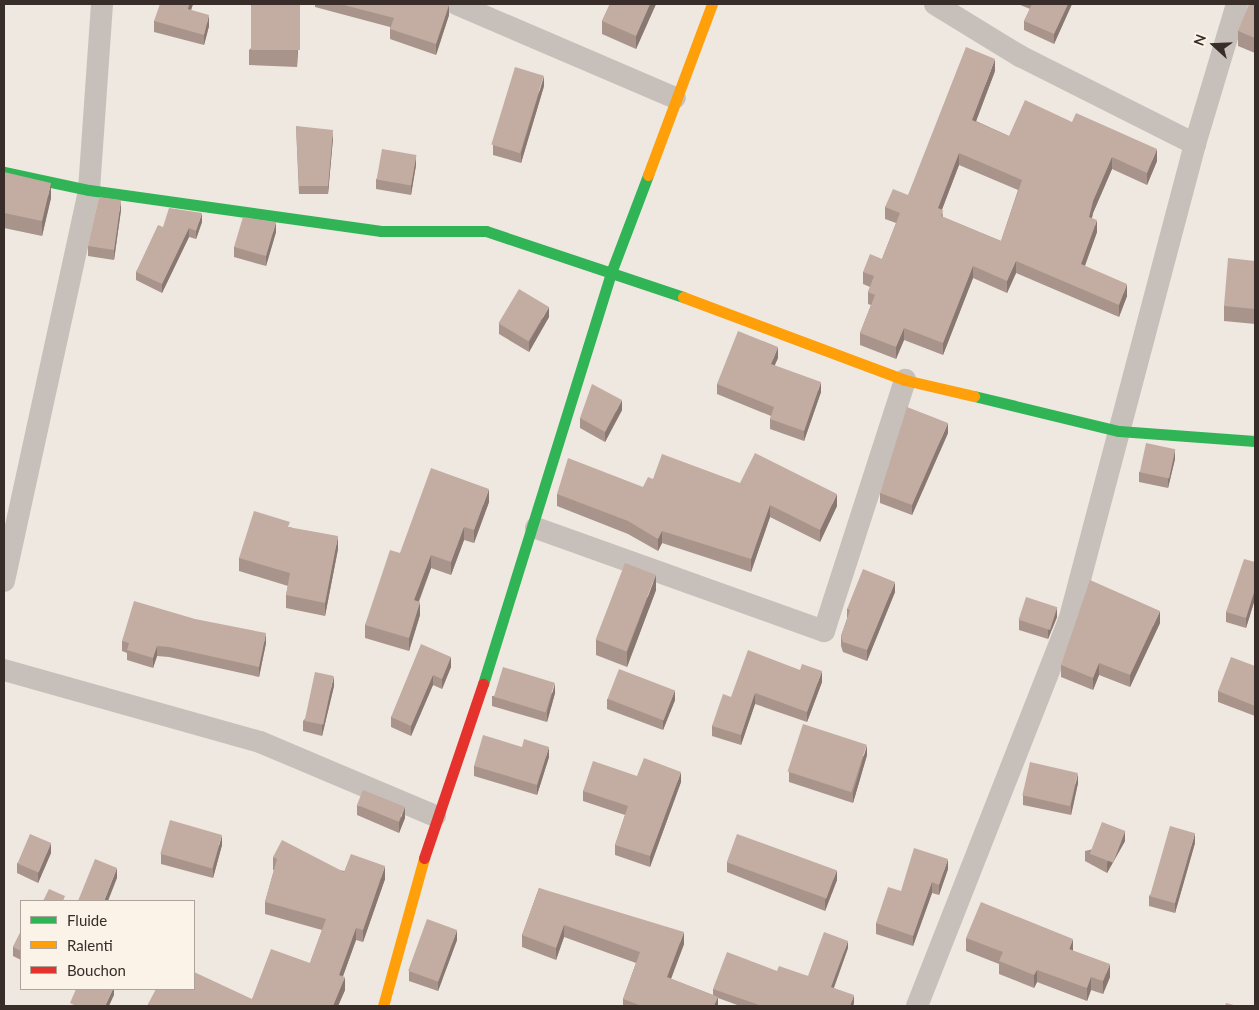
<!DOCTYPE html>
<style>
body{margin:0}
#map{position:relative;width:1259px;height:1010px;overflow:hidden;background:#eee8e1;font-family:Lato,sans-serif}
div>[style]{position:absolute}
.street>*{height:22px;margin:-11px;padding:0 11px;transform-origin:11px;border-radius:11px;background:#c7c0ba}
.fast>*{height:11px;margin:-5.5px;padding:0 5.5px;transform-origin:5.5px;border-radius:5.5px;background:#30b455}
.slow>*{height:11px;margin:-5.5px;padding:0 5.5px;transform-origin:5.5px;border-radius:5.5px;background:#ff9f0a}
.jam>*{height:11px;margin:-5.5px;padding:0 5.5px;transform-origin:5.5px;border-radius:5.5px;background:#e5322d}
.wall>*{inset:0;background:#a8948b}
.shaded-wall>*{inset:0;background:#887871}
.building>*{inset:0;background:#c3aca2;transform-origin:0 0}
span{translate:-50% -50%;white-space:nowrap;text-align:center;line-height:1.15;-webkit-text-stroke:4px #fbf2e8;paint-order:stroke}
.frame{position:absolute;inset:0;border:5px solid #382d28;pointer-events:none}
.legend{position:absolute;left:20px;top:900px;width:175px;height:90px;box-sizing:border-box;background:#fbf2e8;border:1px solid #ada39b;margin:0;padding:6px 9px;list-style:none;font-size:15px;color:#382d28}
.legend li{display:flex;align-items:center;gap:10px;height:25px}
.legend b{width:25px;border:1px solid #ada39b}
.north{position:absolute;left:1189px;top:20px;width:50px;height:50px;-webkit-text-stroke:4px #fbf2e8;paint-order:stroke;rotate:290deg;font-size:14px;font-weight:700;line-height:20px;text-align:center;color:#382d28}
.north::after{content:'';display:block;margin:auto;width:18px;height:22px;background:#382d28;clip-path:polygon(50% 0,100% 100%,50% 72%,0 100%)}
</style>
<div id="map">
<div class="street">
<i style="left:456px;top:4px;width:238px;rotate:23.2deg"></i>
<i style="left:935px;top:4px;width:100px;rotate:31.5deg"></i>
<i style="left:1020px;top:56px;width:196px;rotate:26.7deg"></i>
<i style="left:536px;top:528px;width:306px;rotate:19.7deg"></i>
<i style="left:824px;top:631px;width:264px;rotate:-72.1deg"></i>
<i style="left:4px;top:581px;width:400px;rotate:-77.7deg"></i>
<i style="left:89px;top:190px;width:186px;rotate:-86deg"></i>
<i style="left:4px;top:670px;width:266px;rotate:15.7deg"></i>
<i style="left:260px;top:742px;width:190px;rotate:22.9deg"></i>
<i style="left:917px;top:1006px;width:414px;rotate:-68.5deg"></i>
<i style="left:1069px;top:621px;width:493px;rotate:-75.2deg"></i>
<i style="left:1195px;top:144px;width:146px;rotate:-73.3deg"></i>
</div>
<div class="fast">
<i style="left:4px;top:172px;width:87px;rotate:12deg"></i>
<i style="left:89px;top:190px;width:295px;rotate:8deg"></i>
<i style="left:381px;top:231px;width:105px"></i>
<i style="left:486px;top:231px;width:208px;rotate:18.5deg"></i>
<i style="left:974px;top:396px;width:149px;rotate:13.6deg"></i>
<i style="left:1119px;top:431px;width:136px;rotate:4.2deg"></i>
<i style="left:483px;top:684px;width:434px;rotate:-72.7deg"></i>
<i style="left:612px;top:270px;width:102px;rotate:-69.2deg"></i>
</div>
<div class="slow">
<i style="left:648px;top:175px;width:183px;rotate:-69.5deg"></i>
<i style="left:683px;top:297px;width:237px;rotate:20.5deg"></i>
<i style="left:905px;top:380px;width:71px;rotate:13.1deg"></i>
<i style="left:383px;top:1006px;width:154px;rotate:-74.5deg"></i>
</div>
<div class="jam">
<i style="left:424px;top:858px;width:184px;rotate:-71.3deg"></i>
</div>
<div class="wall">
<i style="clip-path:polygon(193px 4px,191px 10px,209px 26px,204px 45px,154px 32px,154px 21px)"></i>
<i style="clip-path:polygon(300px 4px,297px 67px,249px 65px,249px 50px)"></i>
<i style="clip-path:polygon(315px 4px,449px 4px,449px 15px,436px 55px,390px 39px,390px 27px,315px 7px)"></i>
<i style="clip-path:polygon(610px 4px,656px 4px,636px 49px,602px 34px,602px 21px)"></i>
<i style="clip-path:polygon(1018px 4px,1072px 4px,1054px 44px,1024px 30px,1024px 21px,1030px 9px)"></i>
<i style="clip-path:polygon(1255px 4px,1255px 53px,1238px 46px,1238px 31px)"></i>
<i style="clip-path:polygon(evenodd,995px 71px,976px 121px,1009px 136px,1157px 161px,1147px 185px,1112px 169px,1093px 213px,1092px 218px,1097px 232px,1085px 266px,1127px 296px,1119px 317px,1016px 273px,1007px 293px,973px 278px,943px 355px,904px 340px,896px 359px,860px 345px,860px 333px,871px 305px,868px 304px,868px 292px,870px 287px,863px 284px,863px 272px,882px 259px,896px 223px,885px 219px,885px 207px,908px 195px,995px 71px,959px 165px,1018px 190px,1001px 241px,943px 217px,942px 209px,959px 165px)"></i>
<i style="clip-path:polygon(544px 86px,521px 163px,493px 155px,493px 145px)"></i>
<i style="clip-path:polygon(296px 126px,333px 138px,328px 194px,299px 194px)"></i>
<i style="clip-path:polygon(416px 165px,411px 195px,376px 189px,376px 179px)"></i>
<i style="clip-path:polygon(4px 172px,51px 198px,42px 236px,4px 228px)"></i>
<i style="clip-path:polygon(121px 210px,114px 260px,88px 256px,88px 246px)"></i>
<i style="clip-path:polygon(202px 222px,196px 239px,189px 237px,162px 293px,136px 280px,136px 272px,163px 227px)"></i>
<i style="clip-path:polygon(276px 232px,266px 266px,234px 257px,234px 247px)"></i>
<i style="clip-path:polygon(1255px 261px,1255px 324px,1224px 321px,1224px 306px)"></i>
<i style="clip-path:polygon(549px 317px,529px 352px,499px 334px,499px 324px)"></i>
<i style="clip-path:polygon(778px 358px,774px 365px,821px 392px,804px 441px,770px 429px,770px 419px,771px 416px,717px 394px,717px 384px)"></i>
<i style="clip-path:polygon(622px 410px,605px 442px,580px 428px,580px 418px)"></i>
<i style="clip-path:polygon(948px 433px,912px 515px,880px 503px,880px 493px)"></i>
<i style="clip-path:polygon(1175px 459px,1168px 488px,1139px 482px,1139px 472px)"></i>
<i style="clip-path:polygon(653px 479px,740px 483px,837px 506px,820px 542px,770px 517px,751px 572px,662px 543px,658px 551px,628px 534px,557px 506px,557px 494px,643px 487px)"></i>
<i style="clip-path:polygon(489px 502px,474px 543px,464px 540px,451px 575px,431px 568px,419px 602px,420px 615px,409px 651px,365px 638px,365px 625px,400px 553px)"></i>
<i style="clip-path:polygon(290px 527px,338px 549px,325px 616px,286px 608px,286px 595px,288px 586px,239px 571px,239px 558px)"></i>
<i style="clip-path:polygon(1255px 562px,1255px 599px,1246px 628px,1226px 622px,1226px 612px)"></i>
<i style="clip-path:polygon(656px 590px,627px 667px,596px 655px,596px 640px)"></i>
<i style="clip-path:polygon(895px 592px,867px 661px,843px 652px,841px 646px,841px 636px,847px 619px,847px 609px)"></i>
<i style="clip-path:polygon(1057px 617px,1048px 639px,1019px 630px,1019px 620px)"></i>
<i style="clip-path:polygon(1160px 623px,1130px 687px,1099px 675px,1093px 690px,1061px 677px,1061px 665px)"></i>
<i style="clip-path:polygon(122px 641px,266px 643px,259px 677px,169px 657px,157px 656px,153px 668px,127px 660px,127px 653px,122px 651px)"></i>
<i style="clip-path:polygon(451px 657px,451px 667px,442px 689px,433px 685px,411px 736px,391px 727px,391px 717px)"></i>
<i style="clip-path:polygon(1255px 666px,1255px 716px,1218px 702px,1218px 691px)"></i>
<i style="clip-path:polygon(822px 682px,807px 722px,755px 704px,741px 745px,712px 736px,712px 726px,731px 697px)"></i>
<i style="clip-path:polygon(334px 686px,322px 736px,303px 731px,303px 721px)"></i>
<i style="clip-path:polygon(555px 693px,547px 722px,492px 706px,492px 696px)"></i>
<i style="clip-path:polygon(607px 699px,675px 700px,663px 730px,607px 709px)"></i>
<i style="clip-path:polygon(867px 755px,853px 803px,789px 782px,789px 772px)"></i>
<i style="clip-path:polygon(549px 757px,537px 795px,474px 776px,474px 766px)"></i>
<i style="clip-path:polygon(637px 776px,681px 782px,650px 867px,615px 855px,615px 845px,625px 815px,583px 801px,583px 791px)"></i>
<i style="clip-path:polygon(1078px 783px,1071px 815px,1023px 805px,1023px 795px)"></i>
<i style="clip-path:polygon(357px 805px,405px 818px,399px 833px,357px 815px)"></i>
<i style="clip-path:polygon(1125px 841px,1107px 873px,1085px 861px,1085px 851px)"></i>
<i style="clip-path:polygon(1195px 843px,1175px 913px,1149px 906px,1149px 896px)"></i>
<i style="clip-path:polygon(222px 845px,213px 878px,161px 864px,161px 854px)"></i>
<i style="clip-path:polygon(51px 853px,38px 883px,17px 873px,17px 863px)"></i>
<i style="clip-path:polygon(273px 857px,385px 879px,363px 942px,356px 940px,343px 976px,345px 990px,338px 1006px,147px 1006px,252px 999px,310px 963px,322px 930px,265px 914px,265px 902px,274px 870px,273px 870px)"></i>
<i style="clip-path:polygon(727px 862px,837px 880px,825px 911px,727px 872px)"></i>
<i style="clip-path:polygon(948px 869px,939px 895px,932px 893px,913px 946px,876px 934px,876px 923px)"></i>
<i style="clip-path:polygon(539px 888px,684px 944px,671px 979px,713px 995px,713px 989px,777px 971px,808px 976px,848px 948px,834px 988px,854px 1003px,853px 1006px,740px 1006px,718px 998px,718px 1006px,623px 1006px,623px 999px,636px 963px,564px 937px,556px 960px,522px 947px,522px 935px)"></i>
<i style="clip-path:polygon(21px 931px,21px 960px,13px 956px,13px 947px)"></i>
<i style="clip-path:polygon(966px 938px,1073px 951px,1110px 977px,1103px 994px,1091px 990px,1087px 1001px,1037px 982px,1034px 988px,999px 974px,999px 964px,966px 951px)"></i>
<i style="clip-path:polygon(457px 940px,438px 991px,409px 981px,409px 971px)"></i>
</div>
<div class="shaded-wall">
<i style="clip-path:polygon(189px 4px,193px 4px,188px 19px,188px 9px)"></i>
<i style="clip-path:polygon(300px 4px,297px 67px,297px 53px)"></i>
<i style="clip-path:polygon(650px 4px,656px 4px,636px 49px,636px 36px)"></i>
<i style="clip-path:polygon(1068px 4px,1072px 4px,1054px 44px,1054px 34px)"></i>
<i style="clip-path:polygon(449px 5px,449px 15px,436px 55px,436px 44px)"></i>
<i style="clip-path:polygon(209px 15px,209px 26px,204px 45px,204px 35px)"></i>
<i style="clip-path:polygon(995px 59px,995px 71px,972px 132px,972px 120px)"></i>
<i style="clip-path:polygon(544px 76px,544px 86px,521px 163px,521px 153px)"></i>
<i style="clip-path:polygon(333px 130px,333px 138px,328px 194px,328px 186px)"></i>
<i style="clip-path:polygon(1157px 149px,1157px 161px,1147px 185px,1147px 173px)"></i>
<i style="clip-path:polygon(959px 153px,959px 165px,938px 220px,938px 208px)"></i>
<i style="clip-path:polygon(416px 155px,416px 165px,411px 195px,411px 185px)"></i>
<i style="clip-path:polygon(1112px 157px,1112px 169px,1093px 213px,1089px 229px,1089px 217px,1093px 201px)"></i>
<i style="clip-path:polygon(51px 183px,51px 198px,42px 236px,42px 221px)"></i>
<i style="clip-path:polygon(121px 200px,121px 210px,114px 260px,114px 250px)"></i>
<i style="clip-path:polygon(202px 213px,202px 222px,196px 239px,196px 231px)"></i>
<i style="clip-path:polygon(1097px 220px,1097px 232px,1081px 276px,1081px 264px)"></i>
<i style="clip-path:polygon(276px 222px,276px 232px,266px 266px,266px 256px)"></i>
<i style="clip-path:polygon(189px 228px,189px 237px,162px 293px,162px 284px)"></i>
<i style="clip-path:polygon(1016px 261px,1016px 273px,1007px 293px,1007px 281px)"></i>
<i style="clip-path:polygon(973px 266px,973px 278px,943px 355px,943px 343px)"></i>
<i style="clip-path:polygon(1127px 284px,1127px 296px,1119px 317px,1119px 305px)"></i>
<i style="clip-path:polygon(549px 307px,549px 317px,529px 352px,529px 342px)"></i>
<i style="clip-path:polygon(904px 328px,904px 340px,896px 359px,896px 347px)"></i>
<i style="clip-path:polygon(778px 347px,778px 358px,771px 374px,771px 364px)"></i>
<i style="clip-path:polygon(821px 382px,821px 392px,804px 441px,804px 431px)"></i>
<i style="clip-path:polygon(622px 400px,622px 410px,605px 442px,605px 432px)"></i>
<i style="clip-path:polygon(948px 423px,948px 433px,912px 515px,912px 505px)"></i>
<i style="clip-path:polygon(1175px 449px,1175px 459px,1168px 488px,1168px 478px)"></i>
<i style="clip-path:polygon(489px 489px,489px 502px,474px 543px,474px 530px)"></i>
<i style="clip-path:polygon(837px 494px,837px 506px,820px 542px,820px 530px)"></i>
<i style="clip-path:polygon(770px 505px,770px 517px,751px 572px,751px 559px)"></i>
<i style="clip-path:polygon(464px 527px,464px 540px,451px 575px,451px 562px)"></i>
<i style="clip-path:polygon(662px 531px,662px 543px,658px 551px,658px 539px)"></i>
<i style="clip-path:polygon(338px 536px,338px 549px,325px 616px,325px 603px)"></i>
<i style="clip-path:polygon(431px 555px,431px 568px,414px 613px,414px 600px)"></i>
<i style="clip-path:polygon(656px 575px,656px 590px,627px 667px,627px 652px)"></i>
<i style="clip-path:polygon(895px 582px,895px 592px,867px 661px,867px 650px)"></i>
<i style="clip-path:polygon(1255px 589px,1255px 599px,1246px 628px,1246px 618px)"></i>
<i style="clip-path:polygon(420px 602px,420px 615px,409px 651px,409px 638px)"></i>
<i style="clip-path:polygon(1057px 607px,1057px 617px,1048px 639px,1048px 629px)"></i>
<i style="clip-path:polygon(1160px 611px,1160px 623px,1130px 687px,1130px 675px)"></i>
<i style="clip-path:polygon(266px 633px,266px 643px,259px 677px,259px 667px)"></i>
<i style="clip-path:polygon(157px 646px,157px 656px,153px 668px,153px 658px)"></i>
<i style="clip-path:polygon(451px 657px,451px 667px,442px 689px,442px 679px)"></i>
<i style="clip-path:polygon(1099px 663px,1099px 675px,1093px 690px,1093px 678px)"></i>
<i style="clip-path:polygon(822px 671px,822px 682px,807px 722px,807px 712px)"></i>
<i style="clip-path:polygon(433px 675px,433px 685px,411px 736px,411px 726px)"></i>
<i style="clip-path:polygon(334px 676px,334px 686px,322px 736px,322px 726px)"></i>
<i style="clip-path:polygon(555px 683px,555px 693px,547px 722px,547px 712px)"></i>
<i style="clip-path:polygon(675px 690px,675px 700px,663px 730px,663px 720px)"></i>
<i style="clip-path:polygon(755px 693px,755px 704px,741px 745px,741px 735px)"></i>
<i style="clip-path:polygon(867px 745px,867px 755px,853px 803px,853px 793px)"></i>
<i style="clip-path:polygon(549px 747px,549px 757px,537px 795px,537px 785px)"></i>
<i style="clip-path:polygon(681px 772px,681px 782px,650px 867px,650px 856px)"></i>
<i style="clip-path:polygon(1078px 773px,1078px 783px,1071px 815px,1071px 805px)"></i>
<i style="clip-path:polygon(405px 807px,405px 818px,399px 833px,399px 823px)"></i>
<i style="clip-path:polygon(1125px 831px,1125px 841px,1107px 873px,1107px 863px)"></i>
<i style="clip-path:polygon(1195px 833px,1195px 843px,1175px 913px,1175px 903px)"></i>
<i style="clip-path:polygon(222px 835px,222px 845px,213px 878px,213px 868px)"></i>
<i style="clip-path:polygon(51px 843px,51px 853px,38px 883px,38px 873px)"></i>
<i style="clip-path:polygon(948px 859px,948px 869px,939px 895px,939px 885px)"></i>
<i style="clip-path:polygon(385px 866px,385px 879px,363px 942px,363px 930px)"></i>
<i style="clip-path:polygon(117px 868px,117px 878px,108px 901px,104px 901px)"></i>
<i style="clip-path:polygon(837px 870px,837px 880px,825px 911px,825px 901px)"></i>
<i style="clip-path:polygon(932px 882px,932px 893px,913px 946px,913px 936px)"></i>
<i style="clip-path:polygon(564px 925px,564px 937px,556px 960px,556px 948px)"></i>
<i style="clip-path:polygon(356px 928px,356px 940px,339px 987px,339px 975px)"></i>
<i style="clip-path:polygon(457px 930px,457px 940px,438px 991px,438px 981px)"></i>
<i style="clip-path:polygon(684px 932px,684px 944px,667px 989px,667px 977px)"></i>
<i style="clip-path:polygon(1073px 939px,1073px 952px,1069px 949px)"></i>
<i style="clip-path:polygon(848px 941px,848px 948px,831px 995px,831px 987px)"></i>
<i style="clip-path:polygon(1110px 964px,1110px 977px,1103px 994px,1103px 981px)"></i>
<i style="clip-path:polygon(1037px 970px,1037px 982px,1034px 988px,1034px 975px)"></i>
<i style="clip-path:polygon(345px 977px,345px 990px,338px 1006px,333px 1006px)"></i>
<i style="clip-path:polygon(1091px 977px,1091px 990px,1087px 1001px,1087px 988px)"></i>
<i style="clip-path:polygon(113px 989px,114px 989px,114px 995px,109px 1006px,105px 1006px)"></i>
<i style="clip-path:polygon(854px 995px,854px 1003px,853px 1006px,850px 1006px)"></i>
<i style="clip-path:polygon(718px 997px,718px 1006px,714px 1006px)"></i>
</div>
<div class="building">
<i style="clip-path:polygon(160px 4px,189px 4px,188px 9px,209px 15px,204px 35px,154px 21px)"></i>
<i style="left:251px;top:4px;width:49px;height:46px"></i>
<i style="clip-path:polygon(340px 4px,449px 4px,449px 5px,436px 44px,390px 29px,394px 18px)"></i>
<i style="clip-path:polygon(610px 4px,650px 4px,636px 36px,602px 21px)"></i>
<i style="clip-path:polygon(1032px 4px,1068px 4px,1054px 34px,1024px 21px)"></i>
<i style="clip-path:polygon(1249px 4px,1255px 4px,1255px 38px,1238px 31px)"></i>
<i style="clip-path:polygon(evenodd,966px 47px,995px 59px,972px 120px,1009px 136px,1025px 100px,1072px 122px,1076px 113px,1157px 149px,1147px 173px,1112px 157px,1093px 201px,1089px 217px,1097px 220px,1081px 264px,1127px 284px,1119px 305px,1016px 261px,1007px 281px,973px 266px,943px 343px,904px 328px,896px 347px,860px 333px,875px 295px,868px 292px,874px 276px,863px 272px,870px 254px,882px 259px,900px 213px,885px 207px,893px 189px,908px 195px,966px 47px,959px 153px,1022px 180px,1001px 241px,941px 216px,943px 210px,938px 208px,959px 153px)"></i>
<i style="left:515px;top:67px;width:30px;height:81px;rotate:17deg"></i>
<i style="clip-path:polygon(296px 126px,333px 130px,328px 186px,299px 186px)"></i>
<i style="left:382px;top:149px;width:35px;height:31px;rotate:10deg"></i>
<i style="clip-path:polygon(4px 172px,51px 183px,42px 221px,4px 213px)"></i>
<i style="clip-path:polygon(99px 197px,121px 200px,114px 250px,88px 246px)"></i>
<i style="clip-path:polygon(169px 208px,202px 213px,196px 231px,189px 228px,162px 284px,136px 272px,158px 225px,163px 227px)"></i>
<i style="clip-path:polygon(243px 217px,276px 222px,266px 256px,234px 247px)"></i>
<i style="clip-path:polygon(1228px 258px,1255px 261px,1255px 309px,1224px 306px)"></i>
<i style="left:519px;top:289px;width:35px;height:40px;rotate:31deg"></i>
<i style="clip-path:polygon(738px 331px,778px 347px,771px 364px,821px 382px,804px 431px,770px 419px,774px 407px,717px 384px)"></i>
<i style="clip-path:polygon(592px 384px,622px 400px,605px 432px,580px 418px)"></i>
<i style="clip-path:polygon(907px 407px,948px 423px,912px 505px,880px 493px)"></i>
<i style="left:1146px;top:443px;width:30px;height:30px;rotate:12deg"></i>
<i style="clip-path:polygon(755px 453px,837px 494px,820px 530px,770px 505px,751px 559px,662px 531px,658px 539px,628px 521px,557px 494px,568px 458px,643px 487px,648px 477px,653px 479px,662px 454px,740px 483px)"></i>
<i style="clip-path:polygon(431px 468px,489px 489px,474px 530px,464px 527px,451px 562px,431px 555px,414px 600px,420px 602px,409px 638px,365px 625px,390px 550px,400px 553px)"></i>
<i style="clip-path:polygon(254px 511px,290px 522px,288px 527px,338px 536px,325px 603px,286px 595px,290px 573px,239px 558px)"></i>
<i style="clip-path:polygon(1244px 559px,1255px 562px,1255px 589px,1246px 618px,1226px 612px)"></i>
<i style="left:625px;top:563px;width:33px;height:82px;rotate:21deg"></i>
<i style="clip-path:polygon(863px 569px,895px 582px,867px 650px,843px 642px,841px 636px,850px 610px,847px 609px)"></i>
<i style="clip-path:polygon(1090px 580px,1160px 611px,1130px 675px,1099px 663px,1093px 678px,1061px 665px)"></i>
<i style="left:1026px;top:597px;width:33px;height:24px;rotate:18deg"></i>
<i style="clip-path:polygon(134px 601px,195px 619px,266px 633px,259px 667px,169px 647px,157px 646px,153px 658px,127px 650px,129px 643px,122px 641px)"></i>
<i style="clip-path:polygon(421px 644px,451px 657px,442px 679px,433px 675px,411px 726px,391px 717px)"></i>
<i style="clip-path:polygon(748px 650px,800px 670px,802px 664px,822px 671px,807px 712px,755px 693px,741px 735px,712px 726px,723px 694px,731px 697px)"></i>
<i style="clip-path:polygon(1231px 657px,1255px 666px,1255px 706px,1218px 691px)"></i>
<i style="left:503px;top:667px;width:54px;height:31px;rotate:17deg"></i>
<i style="left:619px;top:669px;width:60px;height:32px;rotate:21deg"></i>
<i style="left:315px;top:672px;width:19px;height:50px;rotate:12deg"></i>
<i style="left:803px;top:724px;width:67px;height:50px;rotate:18deg"></i>
<i style="clip-path:polygon(483px 735px,522px 747px,524px 739px,549px 747px,537px 785px,474px 766px)"></i>
<i style="clip-path:polygon(644px 758px,681px 772px,650px 856px,615px 845px,628px 806px,583px 791px,593px 761px,637px 776px)"></i>
<i style="left:1030px;top:762px;width:49px;height:34px;rotate:13deg"></i>
<i style="left:363px;top:790px;width:45px;height:16px;rotate:22deg"></i>
<i style="left:170px;top:820px;width:54px;height:35px;rotate:16deg"></i>
<i style="left:1102px;top:822px;width:25px;height:34px;rotate:21deg"></i>
<i style="left:1170px;top:826px;width:26px;height:73px;rotate:16deg"></i>
<i style="left:30px;top:834px;width:23px;height:32px;rotate:23deg"></i>
<i style="left:737px;top:834px;width:106px;height:30px;rotate:20deg"></i>
<i style="clip-path:polygon(282px 840px,344px 872px,351px 854px,385px 866px,363px 930px,356px 928px,339px 975px,345px 977px,333px 1006px,147px 1006px,156px 989px,194px 989px,194px 972px,252px 999px,271px 949px,310px 963px,326px 919px,265px 902px,277px 859px,273px 857px)"></i>
<i style="clip-path:polygon(914px 848px,948px 859px,939px 885px,932px 882px,913px 936px,876px 923px,888px 887px,901px 891px)"></i>
<i style="clip-path:polygon(95px 859px,117px 868px,104px 901px,78px 901px)"></i>
<i style="clip-path:polygon(539px 888px,684px 932px,667px 977px,718px 997px,714px 1006px,642px 1006px,623px 999px,640px 952px,564px 925px,556px 948px,522px 935px)"></i>
<i style="clip-path:polygon(49px 889px,65px 896px,63px 901px,43px 901px)"></i>
<i style="clip-path:polygon(981px 902px,1073px 939px,1069px 949px,1110px 964px,1103px 981px,1091px 977px,1087px 988px,1037px 970px,1034px 975px,999px 961px,1003px 952px,966px 938px)"></i>
<i style="left:427px;top:919px;width:32px;height:55px;rotate:20deg"></i>
<i style="clip-path:polygon(21px 931px,21px 951px,13px 947px)"></i>
<i style="clip-path:polygon(824px 932px,848px 941px,831px 987px,854px 995px,850px 1006px,826px 1006px,822px 1005px,822px 1006px,762px 1006px,713px 989px,727px 952px,777px 971px,779px 966px,808px 976px)"></i>
<i style="clip-path:polygon(76px 989px,113px 989px,105px 1006px,76px 1006px,70px 1003px)"></i>
<i style="clip-path:polygon(1226px 1003px,1238px 1006px,1225px 1006px)"></i>
</div>
<div class="frame"></div>
<ul class="legend">
<li><b style="height:6px;background:#30b455"></b>Fluide</li>
<li><b style="height:6px;background:#ff9f0a"></b>Ralenti</li>
<li><b style="height:6px;background:#e5322d"></b>Bouchon</li>
</ul>
<div class="north">N</div>
</div>
